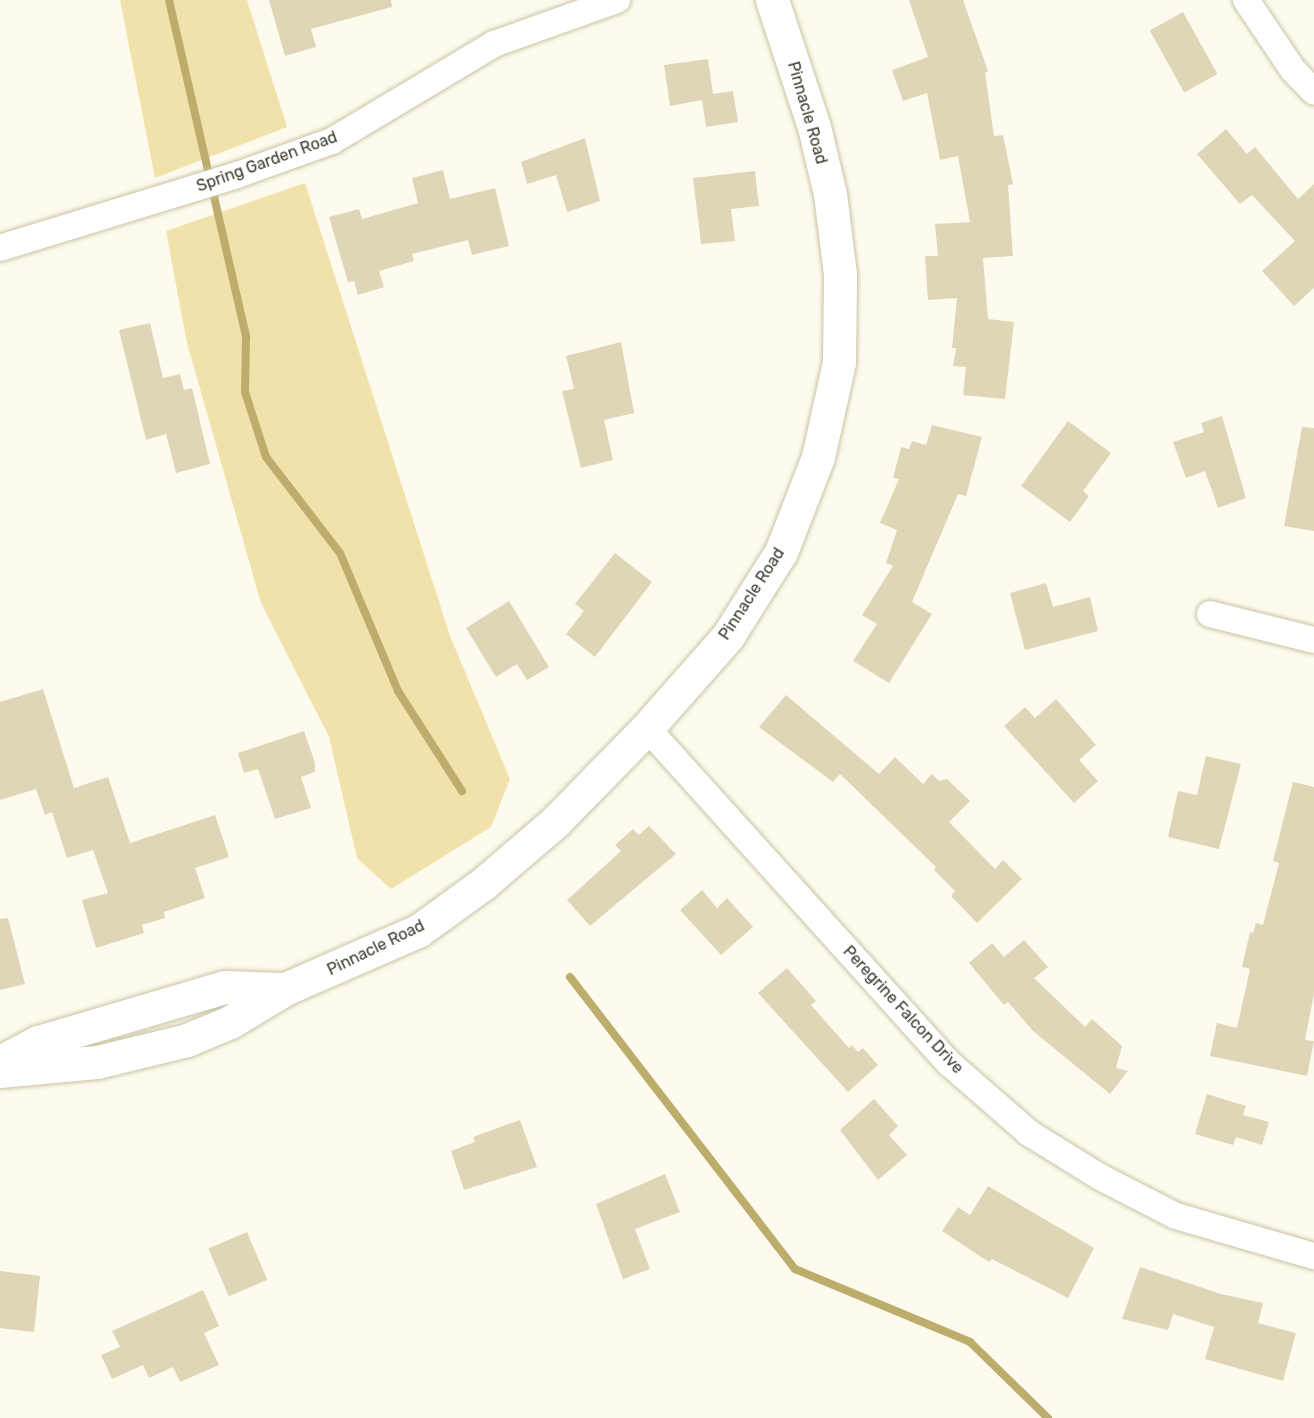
<!DOCTYPE html>
<style>
body{margin:0}
#map{position:relative;width:1314px;height:1418px;overflow:hidden;background:#fefbee;font-family:Rubik,sans-serif}
div>[style]{position:absolute}
.green>*{inset:0;background:#f0e2aa}
.stream>*{height:8px;margin:-4px;padding:0 4px;transform-origin:4px;border-radius:4px;background:#bdad6d}
.building>*{inset:0;background:#ded6b7;transform-origin:0 0}
.roads{filter:drop-shadow(0 0 2px #c9c2a3) drop-shadow(0 0 2px #c9c2a3)}
.street>*{height:26px;margin:-13px;padding:0 13px;transform-origin:13px;border-radius:13px;background:#fff}
.secondary>*{height:33px;margin:-16.5px;padding:0 16.5px;transform-origin:16.5px;border-radius:16.5px;background:#fff}
span{translate:-50% -50%;white-space:nowrap;text-align:center;line-height:1.15;-webkit-text-stroke:6px #fff;paint-order:stroke}
.street-label{font-size:16px;color:#3e3b2e}
</style>
<div id="map">
<div class="green">
<i style="clip-path:polygon(120px 0,247px 0,287px 127px,155px 178px)"></i>
<i style="clip-path:polygon(305px 183px,450px 636px,510px 779px,491px 827px,391px 889px,357px 858px,329px 737px,261px 603px,187px 343px,166px 231px)"></i>
</div>
<div class="stream">
<i style="left:169px;top:0;width:346px;rotate:77.1deg"></i>
<i style="left:246px;top:337px;width:55px;rotate:91deg"></i>
<i style="left:245px;top:392px;width:68px;rotate:72.1deg"></i>
<i style="left:266px;top:457px;width:121px;rotate:52.4deg"></i>
<i style="left:340px;top:553px;width:150px;rotate:67.2deg"></i>
<i style="left:398px;top:691px;width:119px;rotate:57.4deg"></i>
<i style="left:570px;top:977px;width:369px;rotate:52.4deg"></i>
<i style="left:795px;top:1269px;width:190px;rotate:22.6deg"></i>
<i style="left:970px;top:1342px;width:109px;rotate:44.3deg"></i>
</div>
<div class="building">
<i style="clip-path:polygon(269px 0,391px 0,392px 7px,311px 29px,316px 47px,285px 56px)"></i>
<i style="clip-path:polygon(909px 0,963px 0,988px 71px,985px 73px,994px 136px,1003px 135px,1013px 184px,1008px 185px,1013px 256px,983px 258px,988px 319px,1014px 322px,1005px 399px,963px 395px,966px 367px,953px 366px,956px 348px,952px 348px,957px 298px,928px 300px,925px 256px,938px 256px,935px 224px,970px 222px,958px 156px,940px 160px,927px 93px,903px 101px,892px 70px,928px 57px)"></i>
<i style="left:1183px;top:12px;width:71px;height:38px;rotate:61deg"></i>
<i style="clip-path:polygon(708px 59px,713px 94px,733px 91px,738px 122px,706px 127px,702px 100px,670px 106px,664px 65px)"></i>
<i style="clip-path:polygon(1226px 129px,1247px 154px,1255px 147px,1298px 199px,1314px 184px,1314px 288px,1294px 306px,1262px 271px,1295px 241px,1252px 195px,1240px 204px,1197px 154px)"></i>
<i style="clip-path:polygon(585px 138px,600px 201px,567px 212px,556px 175px,527px 184px,521px 162px)"></i>
<i style="clip-path:polygon(443px 170px,450px 199px,495px 188px,509px 246px,472px 255px,468px 240px,412px 254px,414px 261px,379px 271px,384px 287px,358px 295px,354px 281px,348px 282px,329px 217px,359px 209px,362px 219px,418px 203px,412px 178px)"></i>
<i style="clip-path:polygon(755px 171px,759px 206px,731px 209px,735px 241px,701px 244px,693px 178px)"></i>
<i style="clip-path:polygon(150px 323px,163px 378px,180px 374px,184px 390px,192px 388px,210px 464px,176px 473px,166px 434px,146px 440px,119px 330px)"></i>
<i style="clip-path:polygon(621px 342px,634px 413px,604px 420px,613px 460px,581px 468px,562px 391px,574px 389px,566px 356px)"></i>
<i style="clip-path:polygon(1222px 416px,1246px 498px,1218px 508px,1205px 471px,1186px 478px,1173px 442px,1204px 432px,1201px 423px)"></i>
<i style="clip-path:polygon(1068px 421px,1111px 453px,1083px 491px,1089px 496px,1070px 522px,1021px 486px)"></i>
<i style="clip-path:polygon(932px 425px,982px 437px,966px 496px,958px 494px,912px 602px,932px 614px,889px 683px,853px 661px,877px 624px,862px 615px,893px 566px,886px 563px,897px 530px,880px 523px,899px 479px,893px 478px,901px 447px,909px 449px,912px 441px,926px 445px)"></i>
<i style="clip-path:polygon(1302px 427px,1314px 428px,1314px 531px,1284px 526px)"></i>
<i style="clip-path:polygon(615px 553px,652px 582px,595px 657px,566px 634px,584px 611px,575px 604px)"></i>
<i style="clip-path:polygon(1046px 583px,1053px 607px,1090px 597px,1098px 631px,1025px 650px,1010px 593px)"></i>
<i style="clip-path:polygon(509px 601px,549px 667px,527px 680px,517px 664px,496px 677px,466px 628px)"></i>
<i style="clip-path:polygon(43px 689px,74px 788px,108px 777px,130px 843px,215px 815px,229px 857px,195px 868px,205px 898px,164px 912px,165px 918px,142px 925px,144px 933px,96px 948px,82px 900px,108px 893px,93px 850px,67px 858px,52px 812px,45px 815px,36px 789px,0 800px,0 702px)"></i>
<i style="clip-path:polygon(786px 695px,879px 774px,895px 757px,923px 784px,932px 774px,939px 781px,947px 779px,970px 801px,949px 822px,995px 869px,1003px 860px,1022px 879px,977px 923px,951px 896px,955px 891px,934px 870px,936px 867px,840px 774px,833px 782px,759px 727px)"></i>
<i style="clip-path:polygon(1056px 699px,1096px 745px,1079px 760px,1098px 781px,1074px 803px,1004px 726px,1025px 707px,1035px 718px)"></i>
<i style="clip-path:polygon(304px 731px,315px 763px,315px 772px,301px 777px,311px 808px,275px 819px,258px 769px,244px 773px,238px 753px)"></i>
<i style="clip-path:polygon(1206px 756px,1241px 764px,1219px 849px,1168px 837px,1178px 791px,1197px 795px)"></i>
<i style="clip-path:polygon(1293px 782px,1314px 787px,1314px 994px,1305px 1040px,1314px 1041px,1307px 1076px,1210px 1056px,1217px 1023px,1237px 1028px,1250px 969px,1242px 967px,1250px 932px,1253px 933px,1256px 923px,1263px 925px,1279px 863px,1273px 861px)"></i>
<i style="clip-path:polygon(649px 826px,676px 854px,590px 926px,567px 900px,621px 851px,615px 845px,633px 829px,639px 835px)"></i>
<i style="clip-path:polygon(702px 890px,717px 908px,727px 898px,753px 927px,721px 955px,680px 910px)"></i>
<i style="clip-path:polygon(8px 918px,25px 984px,0 990px,0 919px)"></i>
<i style="clip-path:polygon(1024px 940px,1048px 967px,1034px 978px,1085px 1027px,1092px 1019px,1122px 1046px,1116px 1068px,1128px 1071px,1110px 1094px,1033px 1031px,1008px 1002px,1004px 1005px,969px 963px,992px 943px,1004px 957px)"></i>
<i style="clip-path:polygon(787px 968px,816px 1001px,811px 1005px,849px 1048px,852px 1045px,858px 1052px,863px 1048px,878px 1065px,848px 1092px,758px 993px)"></i>
<i style="clip-path:polygon(1207px 1094px,1246px 1106px,1243px 1115px,1269px 1122px,1262px 1145px,1236px 1137px,1233px 1145px,1195px 1134px)"></i>
<i style="clip-path:polygon(874px 1099px,898px 1126px,889px 1135px,907px 1155px,878px 1180px,840px 1130px)"></i>
<i style="clip-path:polygon(520px 1120px,537px 1167px,464px 1190px,451px 1151px,475px 1142px,473px 1137px)"></i>
<i style="clip-path:polygon(665px 1174px,680px 1212px,635px 1229px,650px 1269px,623px 1279px,596px 1204px)"></i>
<i style="clip-path:polygon(988px 1186px,1094px 1248px,1068px 1298px,992px 1259px,989px 1262px,942px 1231px,958px 1207px,970px 1215px)"></i>
<i style="left:247px;top:1232px;width:52px;height:42px;rotate:67deg"></i>
<i style="clip-path:polygon(1140px 1267px,1221px 1294px,1263px 1303px,1258px 1323px,1296px 1333px,1283px 1381px,1205px 1359px,1214px 1327px,1173px 1314px,1168px 1330px,1122px 1319px)"></i>
<i style="clip-path:polygon(0 1271px,40px 1276px,34px 1332px,0 1328px)"></i>
<i style="clip-path:polygon(203px 1290px,219px 1326px,204px 1333px,219px 1365px,180px 1382px,173px 1367px,149px 1378px,143px 1365px,112px 1379px,101px 1355px,120px 1347px,112px 1331px)"></i>
</div>
<div class="roads">
<div class="street">
<i style="left:1246px;top:0;width:84px;rotate:56.1deg"></i>
<i style="left:1293px;top:70px;width:30px;rotate:46deg"></i>
<i style="left:0;top:248px;width:248px;rotate:-17.1deg"></i>
<i style="left:237px;top:175px;width:101px;rotate:-19.7deg"></i>
<i style="left:332px;top:141px;width:189px;rotate:-30.9deg"></i>
<i style="left:494px;top:44px;width:131px;rotate:-19.7deg"></i>
<i style="left:1210px;top:614px;width:107px;rotate:14deg"></i>
<i style="left:647px;top:728px;width:452px;rotate:48deg"></i>
<i style="left:950px;top:1064px;width:105px;rotate:41.1deg"></i>
<i style="left:1029px;top:1133px;width:84px;rotate:31.8deg"></i>
<i style="left:1100px;top:1177px;width:85px;rotate:27.2deg"></i>
<i style="left:1176px;top:1216px;width:144px;rotate:16.2deg"></i>
</div>
<div class="secondary">
<i style="left:0;top:1062px;width:43px;rotate:-27.8deg"></i>
<i style="left:38px;top:1042px;width:195px;rotate:-16.4deg"></i>
<i style="left:225px;top:987px;width:60px;rotate:1.9deg"></i>
<i style="left:0;top:1071px;width:97px;rotate:-5.3deg"></i>
<i style="left:97px;top:1062px;width:93px;rotate:-13.7deg"></i>
<i style="left:187px;top:1040px;width:47px;rotate:-22.7deg"></i>
<i style="left:230px;top:1022px;width:64px;rotate:-31deg"></i>
<i style="left:285px;top:989px;width:145px;rotate:-23.6deg"></i>
<i style="left:418px;top:931px;width:82px;rotate:-36deg"></i>
<i style="left:484px;top:883px;width:94px;rotate:-40.7deg"></i>
<i style="left:555px;top:822px;width:132px;rotate:-45.6deg"></i>
<i style="left:647px;top:728px;width:123px;rotate:-48.6deg"></i>
<i style="left:728px;top:636px;width:99px;rotate:-57.8deg"></i>
<i style="left:781px;top:552px;width:102px;rotate:-68.7deg"></i>
<i style="left:818px;top:457px;width:97px;rotate:-77.5deg"></i>
<i style="left:839px;top:362px;width:88px;rotate:-89.3deg"></i>
<i style="left:840px;top:274px;width:81px;rotate:-97.1deg"></i>
<i style="left:830px;top:194px;width:69px;rotate:-103.4deg"></i>
<i style="left:814px;top:127px;width:134px;rotate:-108.3deg"></i>
</div>
</div>
<div class="street-label">
<span style="left:807px;top:113px;rotate:74deg">Pinnacle Road</span>
<span style="left:267px;top:162px;rotate:-20deg">Spring Garden Road</span>
<span style="left:752px;top:594px;rotate:-57deg">Pinnacle Road</span>
<span style="left:376px;top:948px;rotate:-26deg">Pinnacle Road</span>
<span style="left:903px;top:1010px;rotate:47deg">Peregrine Falcon Drive</span>
</div>
</div>
